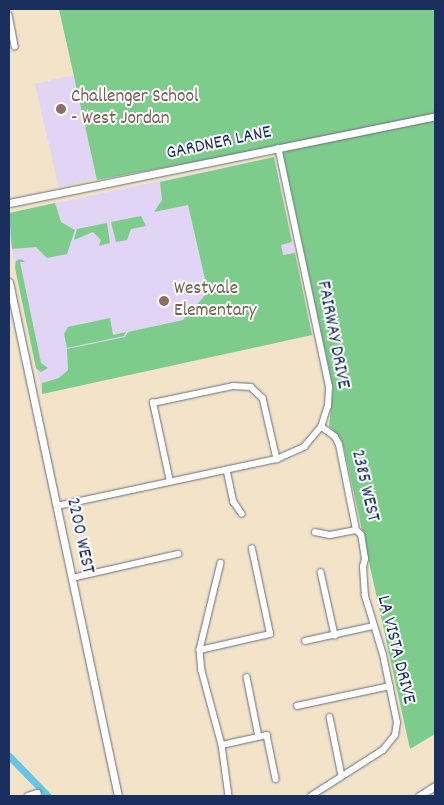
<!DOCTYPE html>
<style>
body{margin:0}
#map{position:relative;width:444px;height:805px;overflow:hidden;background:#f3e3c8;font-family:Dekko,sans-serif}
div>[style]{position:absolute}
.built>*{inset:0;background:#e1d4f4;transform-origin:0 0}
.green>*{inset:0;background:#7ecc8b}
.canal>*{height:7px;margin:-3.5px;padding:0 3.5px;transform-origin:3.5px;border-radius:3.5px;background:#65c5e3}
.roads{filter:drop-shadow(0 0 1px #676e83) drop-shadow(0 0 1px #676e83)}
.minor>*{height:5.5px;margin:-2.75px;padding:0 2.75px;transform-origin:2.75px;border-radius:2.75px;background:#fff}
.tertiary>*{height:7px;margin:-3.5px;padding:0 3.5px;transform-origin:3.5px;border-radius:3.5px;background:#fff}
.dots>*{width:14px;height:14px;translate:-50% -50%;box-sizing:border-box;border:2px solid #fff;border-radius:50%}
span{translate:-50% -50%;white-space:nowrap;text-align:center;line-height:1.15;-webkit-text-stroke:4px #fff;paint-order:stroke}
.education-label{font-size:19px;color:#785e54}
.left{translate:0 -50%;text-align:left}
.street-label{font-size:19px;color:#1b2f5e}
.frame{position:absolute;inset:0;border:10px solid #1b2f5e;pointer-events:none}
</style>
<div id="map">
<div class="built">
<i style="left:74px;top:75px;width:106px;height:40px;rotate:77deg"></i>
<i style="clip-path:polygon(274px 157px,312px 335px,42px 394px,9px 235px,9px 213px)"></i>
</div>
<div class="green">
<i style="clip-path:polygon(59px 9px,435px 9px,435px 734px,410px 749px,344px 448px,341px 439px,329px 426px,333px 388px,283px 153px,286px 152px,285px 145px,97px 180px)"></i>
<i style="clip-path:polygon(274px 157px,292px 242px,281px 245px,283px 255px,295px 253px,312px 335px,42px 394px,42px 383px,59px 378px,68px 370px,67px 349px,125px 337px,128px 332px,183px 320px,208px 292px,188px 205px,154px 212px,162px 200px,160px 182px)"></i>
<i style="clip-path:polygon(55px 203px,61px 222px,75px 230px,67px 254px,47px 258px,36px 247px,12px 249px,9px 213px)"></i>
<i style="clip-path:polygon(141px 216px,146px 226px,131px 229px,127px 240px,116px 242px,111px 222px)"></i>
<i style="clip-path:polygon(107px 223px,110px 243px,99px 246px,101px 240px,93px 232px,74px 240px,77px 229px)"></i>
<i style="clip-path:polygon(21px 259px,25px 262px,20px 262px,41px 363px,48px 368px,41px 372px,36px 368px,15px 268px,16px 261px)"></i>
<i style="clip-path:polygon(110px 318px,113px 335px,126px 332px,124px 336px,67px 348px,64px 334px,68px 327px)"></i>
</div>
<div class="canal">
<i style="left:9px;top:756px;width:56px;rotate:45.7deg"></i>
</div>
<div class="roads">
<div class="minor">
<i style="left:9px;top:15px;width:32px;rotate:79deg"></i>
<i style="left:227px;top:470px;width:33px;rotate:78deg"></i>
<i style="left:234px;top:502px;width:14px;rotate:56deg"></i>
<i style="left:170px;top:482px;width:81px;rotate:-102.1deg"></i>
<i style="left:153px;top:403px;width:82px;rotate:-12deg"></i>
<i style="left:233px;top:386px;width:18px;rotate:3deg"></i>
<i style="left:251px;top:387px;width:16px;rotate:43deg"></i>
<i style="left:263px;top:398px;width:63px;rotate:77.1deg"></i>
<i style="left:57px;top:506px;width:225px;rotate:-12.1deg"></i>
<i style="left:277px;top:459px;width:30px;rotate:-24deg"></i>
<i style="left:304px;top:447px;width:26px;rotate:-50deg"></i>
<i style="left:321px;top:427px;width:22px;rotate:-72deg"></i>
<i style="left:328px;top:406px;width:19px;rotate:-87deg"></i>
<i style="left:329px;top:387px;width:244px;rotate:-102deg"></i>
<i style="left:315px;top:532px;width:15px;rotate:11deg"></i>
<i style="left:330px;top:535px;width:26px;rotate:-11deg"></i>
<i style="left:221px;top:563px;width:89px;rotate:103.6deg"></i>
<i style="left:200px;top:650px;width:21px;rotate:85deg"></i>
<i style="left:202px;top:671px;width:77px;rotate:74.9deg"></i>
<i style="left:222px;top:745px;width:51px;rotate:82.2deg"></i>
<i style="left:321px;top:572px;width:65px;rotate:77.5deg"></i>
<i style="left:72px;top:578px;width:109px;rotate:-12.8deg"></i>
<i style="left:305px;top:641px;width:70px;rotate:-12.4deg"></i>
<i style="left:200px;top:650px;width:72px;rotate:-12.9deg"></i>
<i style="left:270px;top:634px;width:87px;rotate:-102deg"></i>
<i style="left:247px;top:677px;width:61px;rotate:78.7deg"></i>
<i style="left:297px;top:706px;width:95px;rotate:-12.1deg"></i>
<i style="left:330px;top:717px;width:60px;rotate:78.5deg"></i>
<i style="left:222px;top:745px;width:46px;rotate:-12.5deg"></i>
<i style="left:267px;top:735px;width:45px;rotate:78.4deg"></i>
<i style="left:28px;top:796px;width:10px;rotate:-17deg"></i>
<i style="left:311px;top:796px;width:85px;rotate:-32.6deg"></i>
<i style="left:383px;top:750px;width:19px;rotate:-51deg"></i>
<i style="left:395px;top:735px;width:12px;rotate:-81deg"></i>
<i style="left:397px;top:723px;width:69px;rotate:-101.6deg"></i>
<i style="left:383px;top:655px;width:62px;rotate:-107deg"></i>
<i style="left:365px;top:596px;width:29px;rotate:-94deg"></i>
<i style="left:363px;top:567px;width:8px;rotate:-76deg"></i>
<i style="left:365px;top:559px;width:24px;rotate:-99deg"></i>
<i style="left:361px;top:535px;width:7px;rotate:-135deg"></i>
<i style="left:356px;top:530px;width:87px;rotate:-101.3deg"></i>
<i style="left:339px;top:445px;width:9px;rotate:-117deg"></i>
<i style="left:335px;top:437px;width:17px;rotate:-144deg"></i>
</div>
<div class="tertiary">
<i style="left:9px;top:203px;width:435px;rotate:-11.5deg"></i>
<i style="left:9px;top:282px;width:525px;rotate:78.03deg"></i>
<i style="left:419px;top:796px;width:19px;rotate:-32deg"></i>
</div>
</div>
<div class="dots">
<i style="left:61px;top:109px;background:#8d6e63"></i>
<i style="left:164px;top:301px;background:#8d6e63"></i>
</div>
<div class="education-label">
<span class="left" style="left:71px;top:109px">Challenger School<br>- West Jordan</span>
<span class="left" style="left:174px;top:301px">Westvale<br>Elementary</span>
</div>
<div class="street-label">
<span style="left:219px;top:144px;rotate:-12deg">GARDNER LANE</span>
<span style="left:332px;top:335px;rotate:79deg">FAIRWAY DRIVE</span>
<span style="left:364px;top:486px;rotate:77deg">2385 WEST</span>
<span style="left:79px;top:536px;rotate:78deg">2200 WEST</span>
<span style="left:395px;top:650px;rotate:76deg">LA VISTA DRIVE</span>
</div>
<div class="frame"></div>
</div>
